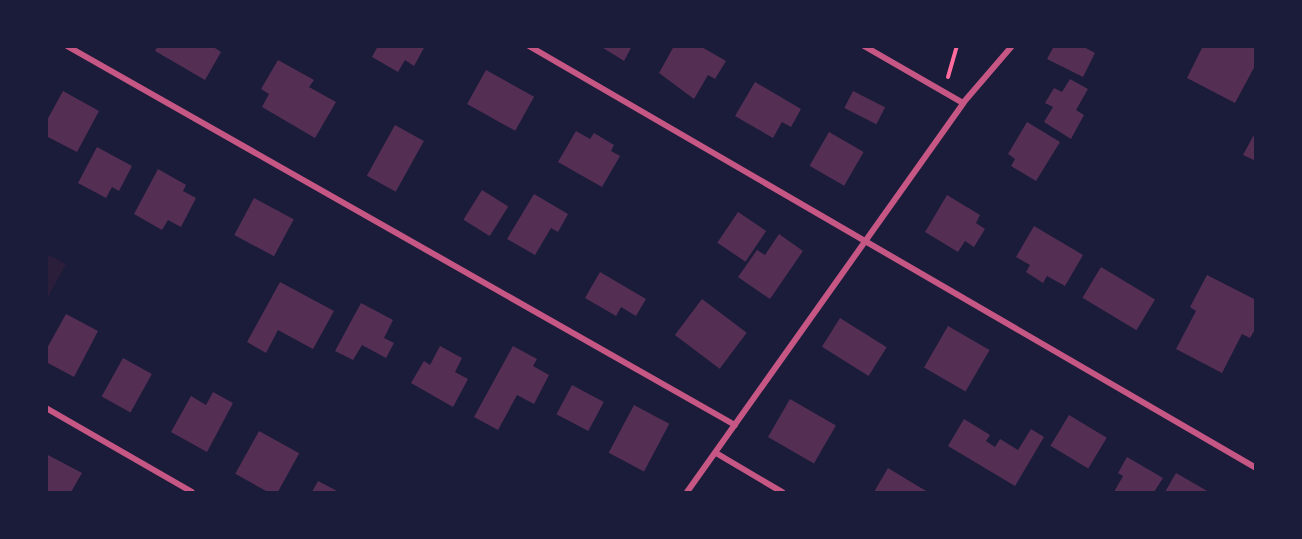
<!DOCTYPE html>
<style>
body{margin:0}
#map{position:relative;width:1302px;height:539px;overflow:hidden;background:#1b1b3a;font-family:"Golos Text",sans-serif}
div>[style]{position:absolute}
.green>*{inset:0;background:#2a1e3b}
.building>*{inset:0;background:#542f53;transform-origin:0 0}
.path>*{height:4px;margin:-2px;padding:0 2px;transform-origin:2px;border-radius:2px;background:#ff6b9d}
.minor>*{height:6px;margin:-3px;padding:0 3px;transform-origin:3px;border-radius:3px;background:#c65784}
span{translate:-50% -50%;white-space:nowrap;text-align:center;line-height:1.15;-webkit-text-stroke:5px #1b1b3a;paint-order:stroke}
.frame{position:absolute;inset:0;border:48px solid #1b1b3a;pointer-events:none}
</style>
<div id="map">
<div class="green">
<i style="clip-path:polygon(47px 254px,66px 264px,47px 299px)"></i>
</div>
<div class="building">
<i style="clip-path:polygon(158px 46px,212px 46px,221px 52px,205px 80px,155px 51px)"></i>
<i style="clip-path:polygon(378px 46px,425px 46px,414px 66px,405px 60px,398px 72px,372px 57px)"></i>
<i style="clip-path:polygon(600px 46px,632px 46px,624px 61px)"></i>
<i style="clip-path:polygon(674px 46px,700px 46px,726px 61px,715px 79px,708px 75px,694px 99px,659px 73px)"></i>
<i style="clip-path:polygon(1054px 46px,1082px 46px,1095px 53px,1083px 77px,1047px 59px)"></i>
<i style="clip-path:polygon(1203px 46px,1256px 46px,1256px 64px,1235px 103px,1187px 78px)"></i>
<i style="clip-path:polygon(278px 60px,314px 80px,309px 87px,336px 102px,315px 138px,262px 107px,269px 94px,261px 89px)"></i>
<i style="left:486px;top:70px;width:55px;height:39px;rotate:29deg"></i>
<i style="clip-path:polygon(1070px 79px,1088px 89px,1076px 110px,1084px 115px,1071px 139px,1044px 122px,1053px 107px,1045px 103px,1054px 88px,1062px 92px)"></i>
<i style="clip-path:polygon(755px 82px,801px 109px,791px 127px,782px 122px,773px 138px,735px 116px)"></i>
<i style="clip-path:polygon(63px 91px,99px 111px,77px 152px,46px 136px,46px 122px)"></i>
<i style="left:853px;top:91px;width:36px;height:19px;rotate:27deg"></i>
<i style="clip-path:polygon(1027px 122px,1060px 142px,1036px 181px,1011px 166px,1015px 159px,1008px 154px)"></i>
<i style="left:395px;top:125px;width:33px;height:58px;rotate:29deg"></i>
<i style="clip-path:polygon(576px 131px,590px 139px,594px 133px,614px 145px,611px 151px,620px 156px,602px 187px,558px 162px)"></i>
<i style="clip-path:polygon(1256px 131px,1256px 161px,1243px 155px)"></i>
<i style="left:829px;top:132px;width:40px;height:39px;rotate:30deg"></i>
<i style="clip-path:polygon(97px 147px,132px 166px,119px 191px,112px 187px,106px 198px,78px 183px)"></i>
<i style="clip-path:polygon(158px 169px,186px 185px,183px 191px,196px 198px,181px 227px,168px 220px,162px 230px,134px 214px)"></i>
<i style="left:482px;top:190px;width:31px;height:35px;rotate:32deg"></i>
<i style="clip-path:polygon(534px 194px,568px 214px,558px 232px,551px 228px,535px 255px,507px 239px)"></i>
<i style="clip-path:polygon(947px 195px,980px 215px,976px 223px,985px 229px,974px 247px,965px 241px,958px 252px,925px 232px)"></i>
<i style="left:254px;top:198px;width:45px;height:42px;rotate:28deg"></i>
<i style="left:738px;top:212px;width:34px;height:37px;rotate:34deg"></i>
<i style="clip-path:polygon(1034px 226px,1083px 255px,1065px 286px,1047px 276px,1043px 283px,1026px 272px,1030px 265px,1016px 257px)"></i>
<i style="clip-path:polygon(779px 234px,803px 251px,770px 299px,738px 277px,757px 250px,765px 255px)"></i>
<i style="left:1101px;top:267px;width:63px;height:36px;rotate:31deg"></i>
<i style="clip-path:polygon(600px 272px,646px 299px,636px 316px,621px 307px,616px 316px,585px 298px)"></i>
<i style="clip-path:polygon(1207px 275px,1256px 300px,1256px 328px,1250px 338px,1242px 334px,1222px 373px,1176px 349px,1196px 311px,1190px 307px)"></i>
<i style="clip-path:polygon(280px 282px,334px 311px,313px 349px,278px 330px,266px 353px,247px 342px)"></i>
<i style="left:702px;top:299px;width:56px;height:45px;rotate:37deg"></i>
<i style="clip-path:polygon(361px 303px,393px 320px,384px 338px,394px 343px,386px 358px,362px 345px,353px 360px,335px 351px)"></i>
<i style="clip-path:polygon(66px 314px,98px 331px,74px 377px,46px 362px,46px 350px)"></i>
<i style="left:840px;top:318px;width:55px;height:34px;rotate:32deg"></i>
<i style="left:948px;top:326px;width:48px;height:48px;rotate:30deg"></i>
<i style="clip-path:polygon(440px 346px,462px 358px,455px 372px,468px 379px,453px 407px,411px 383px,424px 361px,430px 365px)"></i>
<i style="clip-path:polygon(513px 346px,537px 359px,533px 366px,549px 375px,534px 404px,517px 395px,498px 430px,474px 417px)"></i>
<i style="left:123px;top:358px;width:33px;height:44px;rotate:29deg"></i>
<i style="left:572px;top:385px;width:36px;height:33px;rotate:28deg"></i>
<i style="clip-path:polygon(213px 392px,233px 403px,207px 452px,171px 432px,191px 396px,206px 405px)"></i>
<i style="left:790px;top:399px;width:53px;height:44px;rotate:30deg"></i>
<i style="left:634px;top:405px;width:40px;height:54px;rotate:28deg"></i>
<i style="left:1069px;top:415px;width:44px;height:36px;rotate:31deg"></i>
<i style="clip-path:polygon(964px 419px,990px 435px,986px 441px,995px 447px,1000px 439px,1018px 450px,1031px 429px,1044px 437px,1015px 486px,948px 446px)"></i>
<i style="left:259px;top:431px;width:46px;height:49px;rotate:29deg"></i>
<i style="clip-path:polygon(46px 454px,82px 473px,71px 492px,46px 492px)"></i>
<i style="clip-path:polygon(1127px 457px,1163px 478px,1154px 492px,1114px 492px,1123px 476px,1118px 473px)"></i>
<i style="clip-path:polygon(888px 468px,916px 485px,928px 492px,874px 492px)"></i>
<i style="clip-path:polygon(1176px 473px,1209px 492px,1165px 492px)"></i>
<i style="clip-path:polygon(318px 481px,339px 492px,312px 492px)"></i>
</div>
<div class="path">
<i style="left:948px;top:77px;width:32px;rotate:-74deg"></i>
</div>
<div class="minor">
<i style="left:67px;top:46px;width:768px;rotate:29.57deg"></i>
<i style="left:529px;top:46px;width:841px;rotate:30.13deg"></i>
<i style="left:864px;top:46px;width:114px;rotate:29.9deg"></i>
<i style="left:46px;top:408px;width:168px;rotate:29.9deg"></i>
<i style="left:716px;top:453px;width:77px;rotate:30.6deg"></i>
<i style="left:687px;top:492px;width:477px;rotate:-54.6deg"></i>
<i style="left:963px;top:103px;width:75px;rotate:-49.3deg"></i>
</div>
<div class="frame"></div>
</div>
